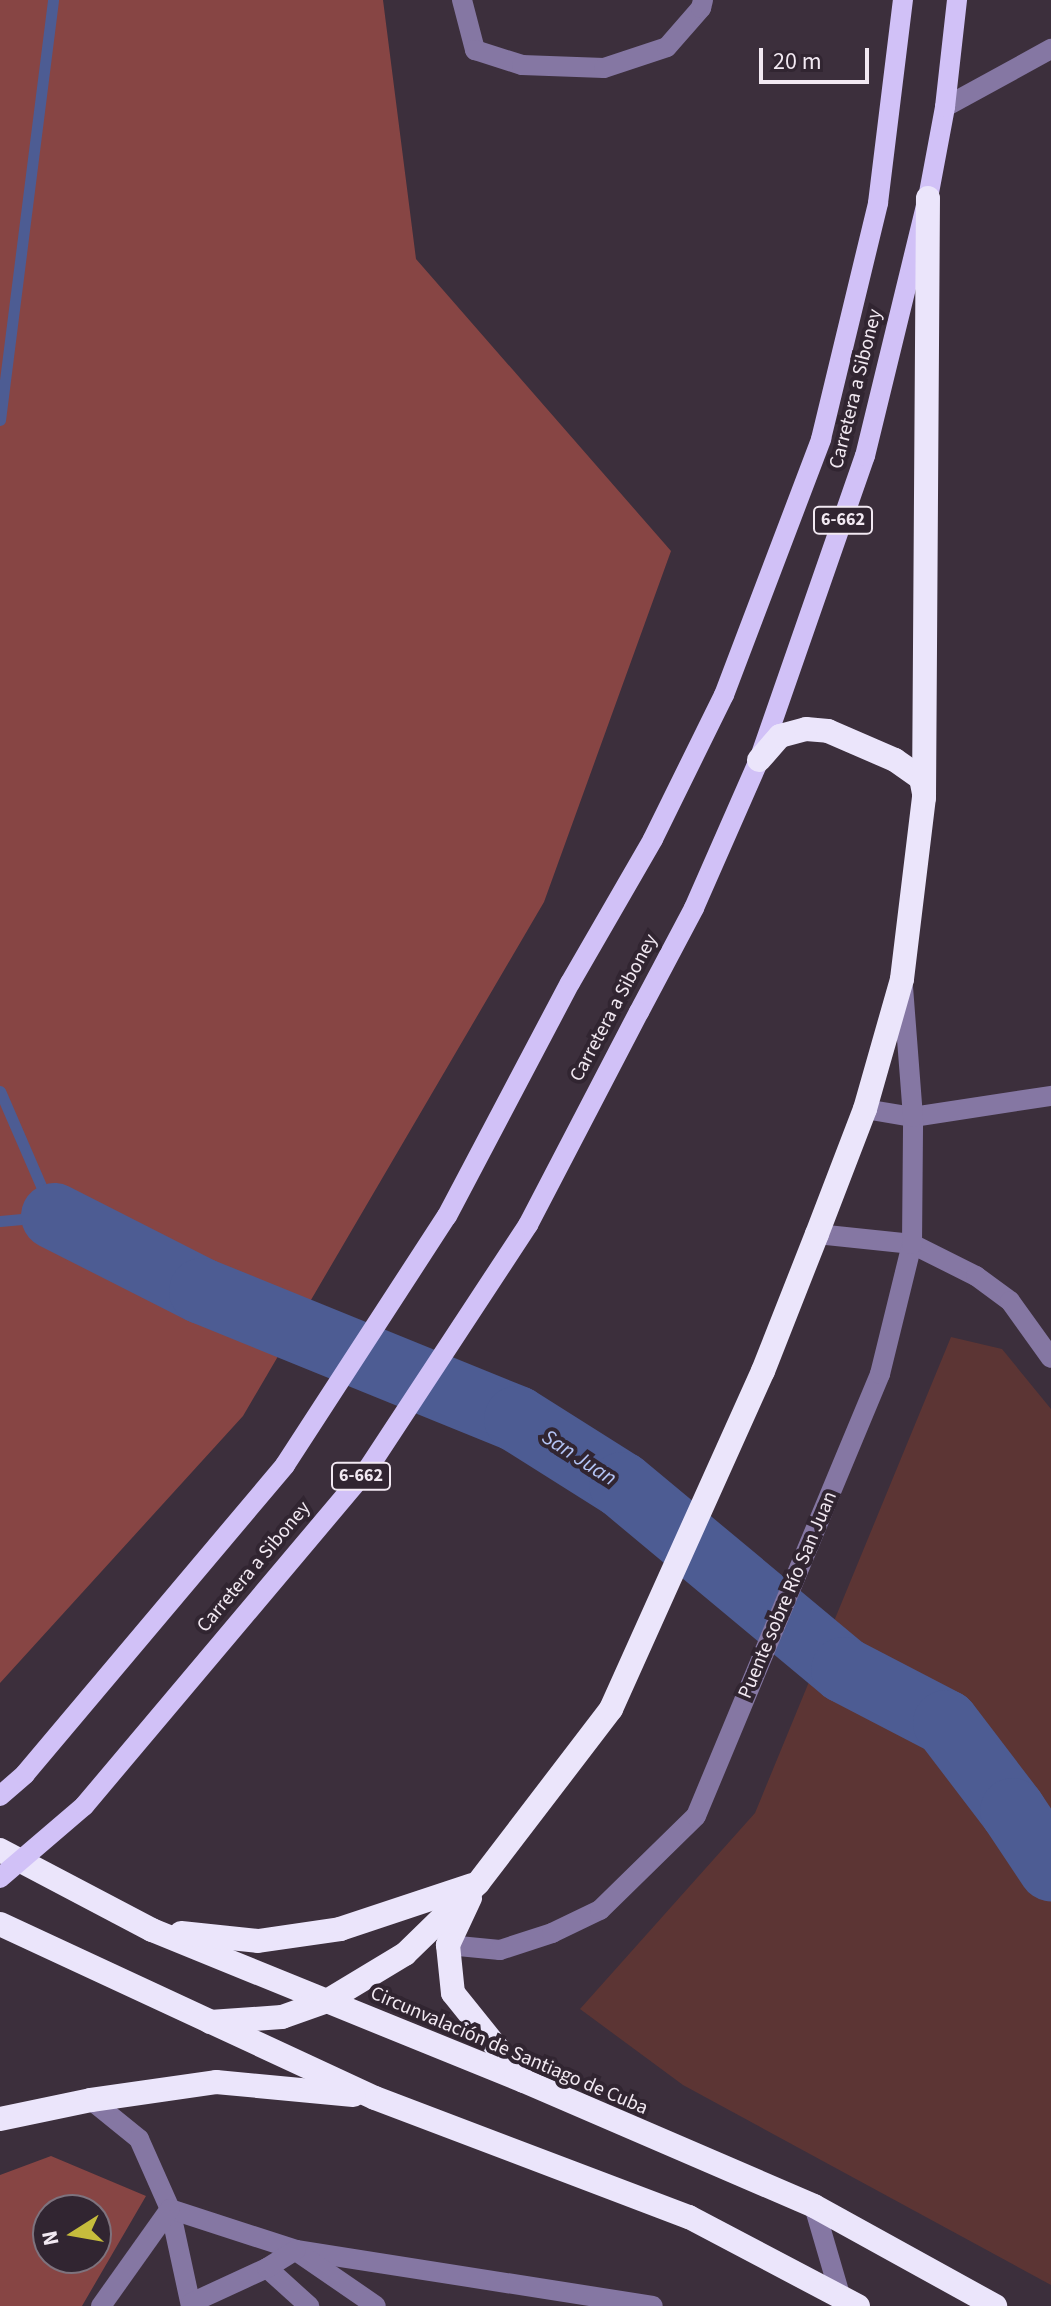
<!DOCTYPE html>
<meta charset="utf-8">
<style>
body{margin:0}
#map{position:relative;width:1051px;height:2306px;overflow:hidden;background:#3c2f3c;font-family:"Source Sans 3",sans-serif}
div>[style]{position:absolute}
.green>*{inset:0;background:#5c3534}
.forest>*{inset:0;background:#874544}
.stream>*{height:11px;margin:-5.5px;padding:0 5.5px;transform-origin:5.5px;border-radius:5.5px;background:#4d5c93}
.river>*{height:66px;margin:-33px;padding:0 33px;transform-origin:33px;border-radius:33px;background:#4d5c93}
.minor>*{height:20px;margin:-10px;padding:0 10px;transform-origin:10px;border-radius:10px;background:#8577a3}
.major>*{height:20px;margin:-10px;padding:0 10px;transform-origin:10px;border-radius:10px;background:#d1c1f7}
.highway>*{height:24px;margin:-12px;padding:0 12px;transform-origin:12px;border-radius:12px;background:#ebe5fb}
.major-bridge>*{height:20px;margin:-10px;padding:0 10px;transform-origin:10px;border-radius:10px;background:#d1c1f7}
span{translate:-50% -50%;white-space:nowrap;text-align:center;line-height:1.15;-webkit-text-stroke:8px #312531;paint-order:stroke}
.shield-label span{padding:2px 6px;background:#312531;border:2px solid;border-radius:6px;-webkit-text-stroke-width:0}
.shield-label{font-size:18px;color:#f2e9f2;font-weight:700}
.street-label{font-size:20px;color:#f2e9f2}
.water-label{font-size:22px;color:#b4c4f5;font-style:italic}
.north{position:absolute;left:32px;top:2194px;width:80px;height:80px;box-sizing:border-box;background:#312531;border:2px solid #7e737e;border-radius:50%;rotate:259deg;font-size:22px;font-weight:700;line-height:32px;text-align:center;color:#f2e9f2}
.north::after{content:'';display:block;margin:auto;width:28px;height:36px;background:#c6bc3c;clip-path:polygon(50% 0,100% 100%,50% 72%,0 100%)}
.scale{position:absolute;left:759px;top:48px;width:110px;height:36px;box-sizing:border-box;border:4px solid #f2e9f2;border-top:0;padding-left:10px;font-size:24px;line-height:28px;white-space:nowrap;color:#f2e9f2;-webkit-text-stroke:6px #312531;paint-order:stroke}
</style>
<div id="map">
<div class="green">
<i style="clip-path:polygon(951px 1337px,1002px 1349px,1051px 1409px,1051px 2285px,683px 2085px,580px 2009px,755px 1813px)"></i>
</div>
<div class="forest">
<i style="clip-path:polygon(0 0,383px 0,416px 259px,671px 551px,544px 902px,243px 1416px,0 1683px)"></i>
<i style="clip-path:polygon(evenodd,51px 2156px,146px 2196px,82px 2306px,0 2306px,0 2175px,51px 2156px,96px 2210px,96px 2258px,48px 2258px,48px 2210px,96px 2210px)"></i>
</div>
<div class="stream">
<i style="left:0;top:420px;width:423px;rotate:-82.8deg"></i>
<i style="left:0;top:1091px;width:136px;rotate:66.6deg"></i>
<i style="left:54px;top:1216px;width:54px;rotate:174.7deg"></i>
</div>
<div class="river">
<i style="left:54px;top:1216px;width:166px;rotate:26.9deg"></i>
<i style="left:202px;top:1291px;width:340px;rotate:22.1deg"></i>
<i style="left:517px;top:1419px;width:124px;rotate:32.2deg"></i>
<i style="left:622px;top:1485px;width:289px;rotate:39.8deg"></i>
<i style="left:844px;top:1670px;width:115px;rotate:27.5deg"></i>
<i style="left:946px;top:1723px;width:111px;rotate:52.7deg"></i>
<i style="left:1013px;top:1811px;width:69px;rotate:56.3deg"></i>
</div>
<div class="minor">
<i style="left:462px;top:0;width:52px;rotate:75.4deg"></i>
<i style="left:475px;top:50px;width:49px;rotate:17.7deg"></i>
<i style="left:522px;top:65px;width:82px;rotate:2.1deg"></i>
<i style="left:604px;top:68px;width:66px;rotate:-18.4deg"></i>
<i style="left:667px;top:47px;width:52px;rotate:-48.9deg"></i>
<i style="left:701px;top:8px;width:8px;rotate:-76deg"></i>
<i style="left:945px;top:107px;width:121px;rotate:-28.7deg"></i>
<i style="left:865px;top:1109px;width:49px;rotate:9.5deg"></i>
<i style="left:913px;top:1117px;width:140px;rotate:-8.7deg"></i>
<i style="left:817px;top:1234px;width:96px;rotate:6deg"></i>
<i style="left:912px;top:1244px;width:72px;rotate:26.6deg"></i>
<i style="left:976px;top:1276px;width:42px;rotate:36.3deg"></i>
<i style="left:1010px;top:1301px;width:70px;rotate:54.3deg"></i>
<i style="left:448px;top:1945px;width:52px;rotate:5.5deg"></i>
<i style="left:500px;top:1950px;width:55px;rotate:-18.1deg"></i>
<i style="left:552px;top:1933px;width:53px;rotate:-25.6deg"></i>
<i style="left:600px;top:1910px;width:134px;rotate:-44.4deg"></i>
<i style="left:696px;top:1816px;width:479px;rotate:-67.4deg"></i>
<i style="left:880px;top:1374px;width:134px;rotate:-76.2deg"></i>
<i style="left:912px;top:1244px;width:127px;rotate:-89.5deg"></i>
<i style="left:913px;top:1117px;width:130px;rotate:-94.4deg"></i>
<i style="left:91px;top:2100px;width:62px;rotate:39.1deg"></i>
<i style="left:139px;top:2139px;width:77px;rotate:66.1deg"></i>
<i style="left:170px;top:2209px;width:99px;rotate:77.8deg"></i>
<i style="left:814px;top:2206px;width:103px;rotate:73.7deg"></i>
<i style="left:170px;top:2209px;width:133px;rotate:18deg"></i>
<i style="left:296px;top:2250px;width:361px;rotate:8.9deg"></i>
<i style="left:299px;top:2253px;width:93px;rotate:34.5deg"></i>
<i style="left:267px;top:2268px;width:57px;rotate:42.1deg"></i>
<i style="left:191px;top:2303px;width:84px;rotate:-24.7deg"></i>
<i style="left:267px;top:2268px;width:34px;rotate:-32deg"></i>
<i style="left:101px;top:2306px;width:119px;rotate:-54.6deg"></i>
</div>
<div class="major">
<i style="left:639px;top:1012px;width:118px;rotate:-62.1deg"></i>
<i style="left:694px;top:908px;width:162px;rotate:-66.3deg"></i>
<i style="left:759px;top:760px;width:322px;rotate:-70.8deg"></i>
<i style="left:865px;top:456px;width:266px;rotate:-76.3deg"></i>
<i style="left:928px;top:198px;width:93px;rotate:-79.4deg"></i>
<i style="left:945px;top:107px;width:108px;rotate:-83.6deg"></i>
<i style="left:0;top:1796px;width:33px;rotate:-41deg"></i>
<i style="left:25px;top:1774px;width:404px;rotate:-49.9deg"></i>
<i style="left:285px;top:1465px;width:297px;rotate:-57deg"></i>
<i style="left:447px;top:1216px;width:263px;rotate:-62.2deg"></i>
<i style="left:570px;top:983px;width:166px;rotate:-60deg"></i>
<i style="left:653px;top:839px;width:161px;rotate:-63.8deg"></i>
<i style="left:724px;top:695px;width:274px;rotate:-69.2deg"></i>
<i style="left:821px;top:439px;width:243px;rotate:-76.4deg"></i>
<i style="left:878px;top:203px;width:205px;rotate:-83deg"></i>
</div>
<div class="highway">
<i style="left:759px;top:760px;width:32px;rotate:-49deg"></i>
<i style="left:780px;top:736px;width:27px;rotate:-15deg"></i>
<i style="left:806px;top:729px;width:22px;rotate:5deg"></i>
<i style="left:828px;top:731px;width:73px;rotate:23.4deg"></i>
<i style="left:895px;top:760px;width:32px;rotate:35deg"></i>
<i style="left:921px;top:778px;width:16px;rotate:79deg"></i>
<i style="left:0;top:1850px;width:172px;rotate:27.8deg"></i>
<i style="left:152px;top:1930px;width:401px;rotate:22.1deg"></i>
<i style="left:524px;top:2081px;width:316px;rotate:23.3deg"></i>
<i style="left:814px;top:2206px;width:207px;rotate:28.9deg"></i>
<i style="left:470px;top:1898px;width:52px;rotate:115.1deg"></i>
<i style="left:448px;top:1945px;width:48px;rotate:84.1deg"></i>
<i style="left:453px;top:1993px;width:112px;rotate:51.2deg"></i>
<i style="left:0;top:1924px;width:413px;rotate:24.9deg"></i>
<i style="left:375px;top:2098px;width:336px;rotate:20.8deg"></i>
<i style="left:689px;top:2217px;width:191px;rotate:27.8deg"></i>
<i style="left:181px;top:1933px;width:77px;rotate:5.9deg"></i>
<i style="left:258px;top:1941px;width:83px;rotate:-8.3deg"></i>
<i style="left:340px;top:1929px;width:139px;rotate:-18.4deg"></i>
<i style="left:210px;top:2022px;width:72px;rotate:-4deg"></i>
<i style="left:282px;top:2017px;width:48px;rotate:-19.6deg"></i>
<i style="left:327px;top:2001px;width:91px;rotate:-31.1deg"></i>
<i style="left:405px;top:1954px;width:102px;rotate:-44.2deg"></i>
<i style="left:478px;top:1883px;width:219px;rotate:-52.6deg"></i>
<i style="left:611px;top:1709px;width:371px;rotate:-65.8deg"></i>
<i style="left:763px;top:1371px;width:147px;rotate:-68.5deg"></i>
<i style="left:817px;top:1234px;width:134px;rotate:-69deg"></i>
<i style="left:865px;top:1109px;width:135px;rotate:-74.1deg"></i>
<i style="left:902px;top:979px;width:182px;rotate:-83.1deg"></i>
<i style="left:924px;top:798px;width:600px;rotate:-89.62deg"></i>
<i style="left:0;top:2119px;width:93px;rotate:-11.8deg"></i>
<i style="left:91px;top:2100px;width:126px;rotate:-8.2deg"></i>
<i style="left:216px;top:2082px;width:138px;rotate:5.4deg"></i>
</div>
<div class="major-bridge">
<i style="left:0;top:1878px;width:111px;rotate:-40.6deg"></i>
<i style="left:84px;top:1806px;width:443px;rotate:-49.9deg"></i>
<i style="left:369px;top:1467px;width:290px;rotate:-56.7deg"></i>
<i style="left:528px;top:1225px;width:240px;rotate:-62.5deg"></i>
</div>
<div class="shield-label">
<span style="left:843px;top:520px">6-662</span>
<span style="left:361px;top:1476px">6-662</span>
</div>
<div class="street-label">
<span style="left:856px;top:389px;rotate:-76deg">Carretera a Siboney</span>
<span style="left:614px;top:1008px;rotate:-62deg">Carretera a Siboney</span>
<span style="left:254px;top:1567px;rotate:-50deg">Carretera a Siboney</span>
<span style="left:788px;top:1595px;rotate:-67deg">Puente sobre Río San Juan</span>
<span style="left:509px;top:2051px;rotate:23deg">Circunvalación de Santiago de Cuba</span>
</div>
<div class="water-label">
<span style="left:579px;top:1458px;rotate:33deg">San Juan</span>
</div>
<div class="north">N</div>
<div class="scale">20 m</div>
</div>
